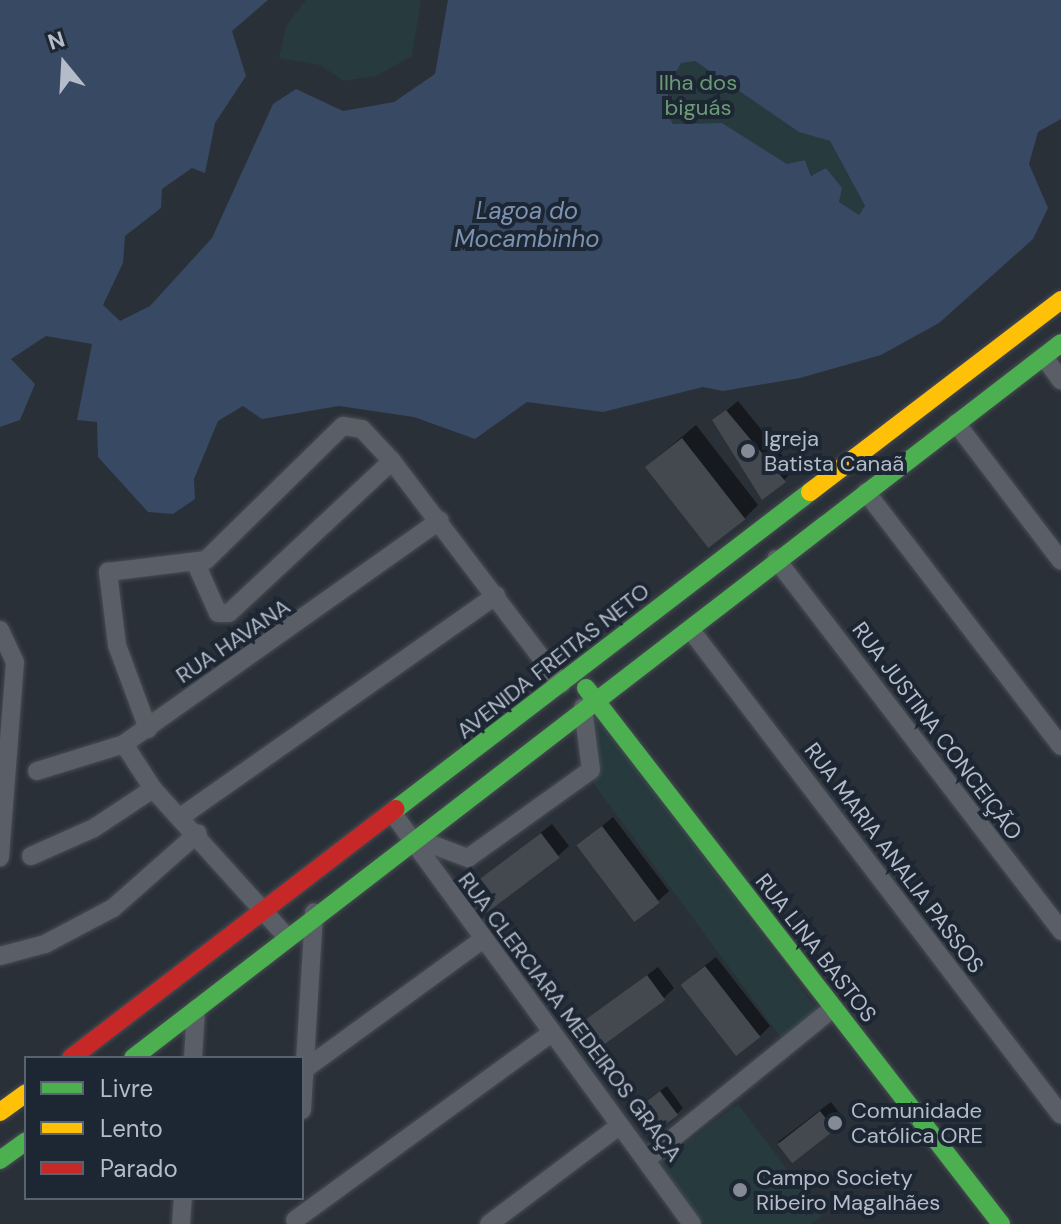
<!DOCTYPE html>
<meta charset="utf-8">
<style>
body{margin:0}
#map{position:relative;width:1061px;height:1224px;overflow:hidden;background:#2a3038;font-family:"DM Sans",sans-serif}
div>[style]{position:absolute}
.green>*{inset:0;background:#273a3e}
.water>*{inset:0;background:#384963}
.shadow>*{inset:0;background:#0007;transform-origin:0 0}
.building>*{inset:0;background:#444950;transform-origin:0 0}
.roads{filter:drop-shadow(0 0 2px #484c53) drop-shadow(0 0 2px #484c53)}
.street>*{height:18px;margin:-9px;padding:0 9px;transform-origin:9px;border-radius:9px;background:#5a5e66}
.fast>*{height:18px;margin:-9px;padding:0 9px;transform-origin:9px;border-radius:9px;background:#4caf50}
.slow>*{height:18px;margin:-9px;padding:0 9px;transform-origin:9px;border-radius:9px;background:#ffc107}
.jam>*{height:18px;margin:-9px;padding:0 9px;transform-origin:9px;border-radius:9px;background:#c62828}
.dots>*{width:22px;height:22px;translate:-50% -50%;box-sizing:border-box;border:4px solid #1d2633;border-radius:50%}
span{translate:-50% -50%;white-space:nowrap;text-align:center;line-height:1.15;-webkit-text-stroke:8px #1d2633;paint-order:stroke}
.park-label{font-size:22px;color:#6b9a76}
.poi-label{font-size:22px;color:#b4bcc9}
.left{translate:0 -50%;text-align:left}
.street-label{font-size:22px;color:#b4bcc9}
.water-label{font-size:24px;color:#7c92b1;font-style:italic}
.legend{position:absolute;left:24px;top:1056px;width:280px;height:144px;box-sizing:border-box;background:#1d2633;border:2px solid #59626f;margin:0;padding:10px 14px;list-style:none;font-size:24px;color:#b4bcc9}
.legend li{display:flex;align-items:center;gap:16px;height:40px}
.legend b{width:40px;border:2px solid #59626f}
.north{position:absolute;left:24px;top:24px;width:80px;height:80px;-webkit-text-stroke:6px #1d2633;paint-order:stroke;rotate:342deg;font-size:22px;font-weight:700;line-height:32px;text-align:center;color:#b4bcc9}
.north::after{content:'';display:block;margin:auto;width:28px;height:36px;background:#b4bcc9;clip-path:polygon(50% 0,100% 100%,50% 72%,0 100%)}
</style>
<div id="map">
<div class="green">
<i style="clip-path:polygon(306px 0,421px 0,412px 56px,376px 76px,344px 81px,320px 65px,279px 58px,286px 26px)"></i>
<i style="clip-path:polygon(695px 61px,799px 132px,830px 141px,865px 207px,859px 216px,839px 202px,825px 169px,812px 176px,805px 160px,787px 164px,722px 123px,673px 124px,665px 108px,674px 76px,681px 62px)"></i>
<i style="clip-path:polygon(601px 718px,819px 1012px,782px 1039px,594px 784px,593px 724px)"></i>
<i style="clip-path:polygon(738px 1104px,822px 1216px,811px 1224px,704px 1224px,658px 1164px)"></i>
</div>
<div class="water">
<i style="clip-path:polygon(evenodd,0 0,268px 0,232px 31px,246px 76px,215px 123px,205px 173px,192px 168px,162px 189px,161px 208px,125px 236px,123px 263px,103px 305px,120px 321px,150px 306px,212px 238px,273px 104px,296px 89px,343px 111px,394px 102px,435px 74px,448px 0,1061px 0,1061px 119px,1038px 132px,1029px 164px,1048px 208px,1033px 239px,939px 323px,881px 355px,800px 378px,723px 391px,703px 387px,603px 412px,527px 402px,475px 439px,414px 417px,339px 406px,262px 419px,243px 406px,218px 421px,194px 479px,195px 499px,173px 514px,148px 512px,98px 457px,97px 422px,77px 420px,92px 344px,46px 336px,11px 359px,35px 384px,20px 420px,0 427px,0 0,695px 61px,799px 132px,830px 141px,865px 206px,859px 215px,839px 202px,842px 188px,826px 168px,811px 176px,805px 160px,787px 164px,722px 123px,673px 124px,665px 108px,674px 76px,681px 63px,695px 61px)"></i>
</div>
<div class="shadow">
<i style="clip-path:polygon(738px 401px,794px 470px,784px 480px,715px 420px)"></i>
<i style="clip-path:polygon(696px 425px,758px 505px,744px 519px,647px 466px)"></i>
<i style="clip-path:polygon(613px 817px,669px 891px,658px 901px,579px 845px)"></i>
<i style="clip-path:polygon(552px 824px,569px 846px,558px 856px,467px 891px)"></i>
<i style="clip-path:polygon(716px 957px,770px 1026px,760px 1036px,693px 975px)"></i>
<i style="clip-path:polygon(658px 967px,674px 988px,664px 998px,575px 1030px)"></i>
<i style="clip-path:polygon(667px 1086px,683px 1108px,677px 1114px,643px 1103px)"></i>
<i style="left:831px;top:1102px;width:21px;height:66px;rotate:53deg"></i>
</div>
<div class="building">
<i style="clip-path:polygon(726px 410px,786px 482px,762px 500px,712px 420px)"></i>
<i style="left:682px;top:438px;width:103px;height:47px;rotate:52deg"></i>
<i style="left:602px;top:826px;width:96px;height:32px;rotate:53deg"></i>
<i style="left:541px;top:833px;width:31px;height:96px;rotate:53deg"></i>
<i style="left:705px;top:966px;width:90px;height:31px;rotate:52deg"></i>
<i style="left:647px;top:975px;width:31px;height:93px;rotate:54deg"></i>
<i style="left:660px;top:1091px;width:30px;height:32px;rotate:53deg"></i>
<i style="left:820px;top:1111px;width:24px;height:54px;rotate:52deg"></i>
</div>
<div class="roads">
<div class="street">
<i style="left:1044px;top:357px;width:29px;rotate:54deg"></i>
<i style="left:956px;top:423px;width:173px;rotate:52.7deg"></i>
<i style="left:866px;top:492px;width:320px;rotate:52.5deg"></i>
<i style="left:776px;top:559px;width:469px;rotate:52.5deg"></i>
<i style="left:197px;top:566px;width:51px;rotate:65.9deg"></i>
<i style="left:218px;top:613px;width:11px"></i>
<i style="left:229px;top:613px;width:223px;rotate:-43deg"></i>
<i style="left:690px;top:629px;width:611px;rotate:52.64deg"></i>
<i style="left:0;top:630px;width:35px;rotate:65deg"></i>
<i style="left:15px;top:662px;width:196px;rotate:94.4deg"></i>
<i style="left:148px;top:729px;width:90px;rotate:-110.3deg"></i>
<i style="left:117px;top:645px;width:74px;rotate:-97deg"></i>
<i style="left:108px;top:572px;width:99px;rotate:-7deg"></i>
<i style="left:206px;top:560px;width:192px;rotate:-44.4deg"></i>
<i style="left:343px;top:426px;width:19px;rotate:9deg"></i>
<i style="left:362px;top:429px;width:44px;rotate:46.8deg"></i>
<i style="left:392px;top:461px;width:280px;rotate:52.8deg"></i>
<i style="left:124px;top:744px;width:54px;rotate:57.2deg"></i>
<i style="left:153px;top:789px;width:198px;rotate:47.9deg"></i>
<i style="left:37px;top:771px;width:91px;rotate:-17.2deg"></i>
<i style="left:124px;top:744px;width:387px;rotate:-35.3deg"></i>
<i style="left:394px;top:815px;width:506px;rotate:53.92deg"></i>
<i style="left:182px;top:816px;width:384px;rotate:-35.1deg"></i>
<i style="left:412px;top:837px;width:60px;rotate:20.6deg"></i>
<i style="left:468px;top:858px;width:151px;rotate:-35.6deg"></i>
<i style="left:591px;top:770px;width:63px;rotate:-97.4deg"></i>
<i style="left:31px;top:856px;width:69px;rotate:-24deg"></i>
<i style="left:94px;top:828px;width:71px;rotate:-33.5deg"></i>
<i style="left:0;top:956px;width:47px;rotate:-14.9deg"></i>
<i style="left:45px;top:944px;width:77px;rotate:-27.9deg"></i>
<i style="left:113px;top:908px;width:113px;rotate:-41.4deg"></i>
<i style="left:193px;top:1058px;width:49px;rotate:-86.5deg"></i>
<i style="left:305px;top:1069px;width:219px;rotate:-36.1deg"></i>
<i style="left:302px;top:1110px;width:198px;rotate:-86.5deg"></i>
<i style="left:646px;top:1160px;width:240px;rotate:-39.1deg"></i>
<i style="left:295px;top:1220px;width:317px;rotate:-36.1deg"></i>
<i style="left:181px;top:1224px;width:26px;rotate:-86deg"></i>
<i style="left:489px;top:1224px;width:163px;rotate:-37deg"></i>
</div>
<div class="fast">
<i style="left:586px;top:688px;width:678px;rotate:52.25deg"></i>
<i style="left:396px;top:809px;width:521px;rotate:-37.44deg"></i>
<i style="left:133px;top:1058px;width:1171px;rotate:-37.61deg"></i>
<i style="left:0;top:1160px;width:32px;rotate:-36deg"></i>
</div>
<div class="slow">
<i style="left:810px;top:492px;width:316px;rotate:-37.4deg"></i>
<i style="left:0;top:1112px;width:32px;rotate:-36deg"></i>
</div>
<div class="jam">
<i style="left:71px;top:1058px;width:409px;rotate:-37.5deg"></i>
</div>
</div>
<div class="dots">
<i style="left:748px;top:451px;background:#848b96"></i>
<i style="left:835px;top:1123px;background:#848b96"></i>
<i style="left:740px;top:1190px;background:#848b96"></i>
</div>
<div class="park-label">
<span style="left:698px;top:95px">Ilha dos<br>biguás</span>
</div>
<div class="poi-label">
<span class="left" style="left:764px;top:451px">Igreja<br>Batista Canaã</span>
<span class="left" style="left:851px;top:1123px">Comunidade<br>Católica ORE</span>
<span class="left" style="left:756px;top:1190px">Campo Society<br>Ribeiro Magalhães</span>
</div>
<div class="street-label">
<span style="left:233px;top:641px;rotate:-34deg">RUA HAVANA</span>
<span style="left:553px;top:661px;rotate:-38deg">AVENIDA FREITAS NETO</span>
<span style="left:937px;top:731px;rotate:53deg">RUA JUSTINA CONCEIÇÃO</span>
<span style="left:894px;top:858px;rotate:53deg">RUA MARIA ANALIA PASSOS</span>
<span style="left:816px;top:948px;rotate:52deg">RUA LINA BASTOS</span>
<span style="left:570px;top:1017px;rotate:53deg">RUA CLERCIARA MEDEIROS GRAÇA</span>
</div>
<div class="water-label">
<span style="left:527px;top:225px">Lagoa do<br>Mocambinho</span>
</div>
<ul class="legend">
<li><b style="height:10px;background:#4caf50"></b>Livre</li>
<li><b style="height:10px;background:#ffc107"></b>Lento</li>
<li><b style="height:10px;background:#c62828"></b>Parado</li>
</ul>
<div class="north">N</div>
</div>
